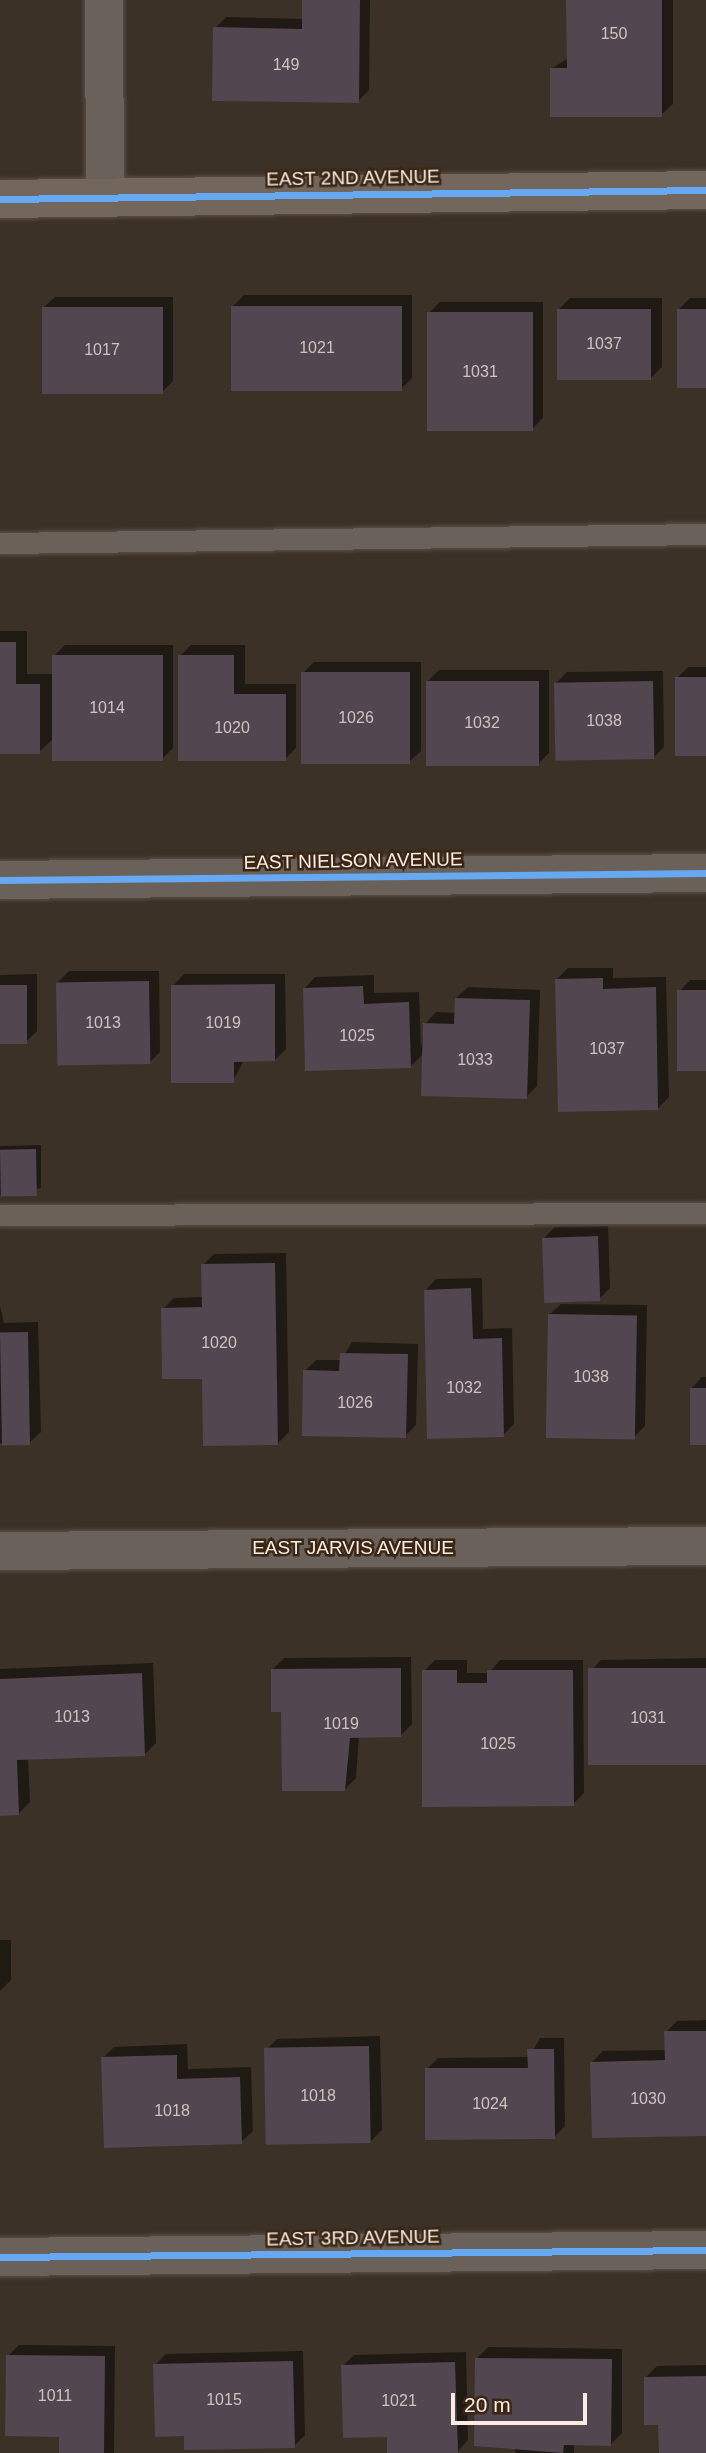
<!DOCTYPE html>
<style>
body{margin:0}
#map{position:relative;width:706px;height:2453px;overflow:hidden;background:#3c3127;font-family:Helvetica,sans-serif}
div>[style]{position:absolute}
.shadow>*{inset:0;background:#0007}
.building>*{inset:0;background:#524651;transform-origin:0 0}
.roads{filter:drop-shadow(0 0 2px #594f47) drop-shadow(0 0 2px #594f47)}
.lane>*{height:21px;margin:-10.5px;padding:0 10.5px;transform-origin:10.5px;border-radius:10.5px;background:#69615a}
.street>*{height:38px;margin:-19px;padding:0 19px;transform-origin:19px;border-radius:19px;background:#69615a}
.secondary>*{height:38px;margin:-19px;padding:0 19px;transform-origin:19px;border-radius:19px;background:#72665d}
.cycleway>*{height:7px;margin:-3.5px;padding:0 3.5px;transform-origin:3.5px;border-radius:3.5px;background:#66a8f1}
span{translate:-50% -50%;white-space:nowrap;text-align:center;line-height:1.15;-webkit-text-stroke:5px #3a2615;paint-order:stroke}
.number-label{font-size:16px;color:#d0c2be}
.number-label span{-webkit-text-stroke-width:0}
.street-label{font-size:19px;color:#faece2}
.scale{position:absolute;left:451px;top:2393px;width:136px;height:32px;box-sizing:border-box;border:4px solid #faece2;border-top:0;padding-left:9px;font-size:21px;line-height:24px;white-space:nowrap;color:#faece2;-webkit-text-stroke:5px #3a2615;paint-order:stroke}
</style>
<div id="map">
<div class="shadow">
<i style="clip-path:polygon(304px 0,370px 0,369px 90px,358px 101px,215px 28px,226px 17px,304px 19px)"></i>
<i style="clip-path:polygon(568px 0,673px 0,673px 104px,661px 115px,551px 69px,568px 58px)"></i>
<i style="clip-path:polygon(244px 295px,412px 295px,412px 378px,401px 389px,233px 306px)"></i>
<i style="clip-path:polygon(55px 297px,173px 297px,173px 381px,162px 392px,43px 308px)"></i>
<i style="clip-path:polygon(570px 298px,662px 298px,662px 367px,651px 378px,559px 309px)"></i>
<i style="clip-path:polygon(690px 298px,706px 298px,706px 387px,679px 309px)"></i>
<i style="clip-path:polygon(440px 302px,543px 302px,543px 418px,532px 429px,429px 313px)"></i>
<i style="clip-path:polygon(0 631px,27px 631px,27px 674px,54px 674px,54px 656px,65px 645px,173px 645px,173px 748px,162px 759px,54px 738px,39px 752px,0 752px)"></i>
<i style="clip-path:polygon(191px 645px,245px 645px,245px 684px,296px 684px,296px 748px,285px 759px,180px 656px)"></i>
<i style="clip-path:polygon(314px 662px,421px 662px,421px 751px,409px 762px,303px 673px)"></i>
<i style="clip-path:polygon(688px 667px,706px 667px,706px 754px,677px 678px)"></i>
<i style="clip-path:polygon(439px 670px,549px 670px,549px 753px,538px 764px,428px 681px)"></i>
<i style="clip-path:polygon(663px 671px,664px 747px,653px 758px,556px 683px,567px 672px)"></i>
<i style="clip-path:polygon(568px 968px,613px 968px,613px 978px,666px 977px,669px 1097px,658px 1108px,557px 979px)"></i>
<i style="clip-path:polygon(69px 971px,159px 971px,160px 1052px,149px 1063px,57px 983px)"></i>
<i style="clip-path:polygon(37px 974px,37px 1031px,26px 1042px,0 1042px,0 975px)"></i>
<i style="clip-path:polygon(184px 974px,285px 974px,286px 1049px,275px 1060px,244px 1060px,233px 1081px,173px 986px)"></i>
<i style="clip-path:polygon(374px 975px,374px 993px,419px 992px,421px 1048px,425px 1024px,436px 1012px,456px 1013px,456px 998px,468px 987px,540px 990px,537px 1086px,526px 1097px,424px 1053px,410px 1067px,304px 989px,315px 977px)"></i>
<i style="clip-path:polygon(690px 980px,706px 980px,706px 1069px,679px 992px)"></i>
<i style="clip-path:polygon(41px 1145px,41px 1188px,0 1195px,0 1146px)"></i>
<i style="clip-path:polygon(608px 1226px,610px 1288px,599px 1299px,544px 1238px,555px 1227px)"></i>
<i style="clip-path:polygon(286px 1253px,289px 1432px,278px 1443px,204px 1377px,163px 1309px,174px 1298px,204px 1297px,203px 1265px,214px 1254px)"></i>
<i style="clip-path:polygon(482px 1278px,483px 1329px,512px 1328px,514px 1424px,503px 1435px,425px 1291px,436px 1279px)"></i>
<i style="clip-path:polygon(561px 1304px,647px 1305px,645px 1426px,634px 1437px,549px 1315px)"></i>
<i style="clip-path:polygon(0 1306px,4px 1323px,38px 1322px,41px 1432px,29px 1443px,0 1443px)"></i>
<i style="clip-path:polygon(352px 1342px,418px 1344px,416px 1425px,405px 1436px,305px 1371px,316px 1360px,341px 1360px)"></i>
<i style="clip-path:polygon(702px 1377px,706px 1377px,706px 1443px,691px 1389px)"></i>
<i style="clip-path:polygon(411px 1657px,412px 1724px,401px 1735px,359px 1736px,356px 1778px,345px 1789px,283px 1710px,273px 1669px,284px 1658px)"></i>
<i style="clip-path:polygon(706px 1658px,706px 1763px,590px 1672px,601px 1660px)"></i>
<i style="clip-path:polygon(435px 1660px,467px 1660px,467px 1673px,489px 1673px,500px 1660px,583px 1660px,584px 1793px,573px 1804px,424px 1671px)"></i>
<i style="clip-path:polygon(153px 1663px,156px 1743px,145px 1754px,28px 1758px,30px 1802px,19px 1813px,0 1814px,0 1669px)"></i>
<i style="clip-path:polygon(0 1940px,11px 1940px,11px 1980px,0 1991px)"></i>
<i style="clip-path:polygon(706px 2020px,706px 2134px,592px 2062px,603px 2051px,666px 2050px,666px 2032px,677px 2021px)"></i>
<i style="clip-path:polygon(380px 2036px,382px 2130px,371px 2141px,266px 2050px,277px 2039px)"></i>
<i style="clip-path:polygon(540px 2038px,564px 2038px,565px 2126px,554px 2137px,427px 2069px,438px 2058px,529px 2057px)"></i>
<i style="clip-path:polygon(187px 2044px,188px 2069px,251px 2067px,253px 2131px,241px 2142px,103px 2058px,114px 2047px)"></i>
<i style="clip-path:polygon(19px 2345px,115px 2346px,114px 2453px,61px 2453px,61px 2435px,8px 2356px)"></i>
<i style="clip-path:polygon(488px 2347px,622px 2349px,622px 2433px,611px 2444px,574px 2443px,574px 2453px,516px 2453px,477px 2358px)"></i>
<i style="clip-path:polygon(303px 2351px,305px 2435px,294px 2446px,185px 2434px,155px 2365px,166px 2354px)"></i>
<i style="clip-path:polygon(466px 2352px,468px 2440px,457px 2452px,389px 2453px,388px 2435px,343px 2366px,354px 2355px)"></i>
<i style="clip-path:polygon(706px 2365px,706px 2453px,661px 2453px,660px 2423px,646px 2377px,657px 2366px)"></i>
</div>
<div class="building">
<i style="clip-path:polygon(302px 0,360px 0,359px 103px,212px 101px,213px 27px,302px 29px)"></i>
<i style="clip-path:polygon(566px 0,662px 0,662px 117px,550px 117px,550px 68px,567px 68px)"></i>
<i style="left:231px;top:306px;width:171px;height:85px"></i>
<i style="left:42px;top:307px;width:121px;height:87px"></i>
<i style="left:557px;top:309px;width:94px;height:71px"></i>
<i style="left:677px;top:309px;width:29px;height:79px"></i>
<i style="left:427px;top:312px;width:106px;height:119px"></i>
<i style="clip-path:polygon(0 642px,16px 642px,16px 684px,40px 684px,40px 754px,0 754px)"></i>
<i style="left:52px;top:655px;width:111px;height:106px"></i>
<i style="clip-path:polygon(178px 655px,234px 655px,234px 694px,286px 694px,286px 761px,178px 761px)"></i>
<i style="left:301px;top:672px;width:109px;height:92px"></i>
<i style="left:675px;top:677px;width:31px;height:79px"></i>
<i style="left:426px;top:681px;width:113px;height:85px"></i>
<i style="left:653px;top:681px;width:78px;height:99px;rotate:89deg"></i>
<i style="clip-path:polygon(603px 978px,603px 989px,656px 987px,658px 1110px,558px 1112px,555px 979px)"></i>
<i style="left:149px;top:981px;width:83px;height:93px;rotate:89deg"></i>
<i style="clip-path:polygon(275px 984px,275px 1061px,234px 1062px,234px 1083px,171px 1083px,171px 985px)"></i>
<i style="left:0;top:985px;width:27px;height:59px"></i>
<i style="clip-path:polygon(363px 986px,364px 1004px,409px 1002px,411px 1068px,305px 1071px,303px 988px)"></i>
<i style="left:706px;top:990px;width:81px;height:29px;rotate:90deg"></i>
<i style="clip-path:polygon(455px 998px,530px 1000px,527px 1099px,421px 1096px,423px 1023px,454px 1024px)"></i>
<i style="left:36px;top:1149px;width:47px;height:36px;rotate:89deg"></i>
<i style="left:598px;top:1236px;width:65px;height:56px;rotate:88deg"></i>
<i style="clip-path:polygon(275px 1263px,278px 1445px,203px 1446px,202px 1379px,162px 1379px,161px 1308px,202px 1307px,201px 1264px)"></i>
<i style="clip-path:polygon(471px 1288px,473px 1339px,502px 1338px,504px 1437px,427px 1439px,424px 1290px)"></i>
<i style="left:548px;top:1314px;width:89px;height:124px;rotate:1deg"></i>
<i style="left:28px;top:1332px;width:113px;height:28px;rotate:89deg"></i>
<i style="clip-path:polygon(340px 1353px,408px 1354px,406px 1438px,302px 1436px,303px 1370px,339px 1371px)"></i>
<i style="left:690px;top:1388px;width:16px;height:57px"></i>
<i style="clip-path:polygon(401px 1668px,401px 1737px,350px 1738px,345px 1791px,282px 1791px,281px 1712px,271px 1712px,271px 1669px)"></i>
<i style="left:706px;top:1668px;width:97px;height:118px;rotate:90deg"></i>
<i style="clip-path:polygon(422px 1670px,457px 1670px,457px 1683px,487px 1683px,487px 1670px,573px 1670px,574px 1806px,422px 1807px)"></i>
<i style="clip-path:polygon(142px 1673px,145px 1756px,17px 1760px,19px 1815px,0 1816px,0 1679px)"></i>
<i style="clip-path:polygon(664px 2031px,706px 2031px,706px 2136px,592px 2138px,590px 2062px,665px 2060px)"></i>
<i style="left:369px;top:2046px;width:97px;height:105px;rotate:89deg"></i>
<i style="clip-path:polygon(527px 2049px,554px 2049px,555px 2139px,425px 2140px,425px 2068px,528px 2068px)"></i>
<i style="clip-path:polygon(177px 2055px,177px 2079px,240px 2077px,242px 2144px,104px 2148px,101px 2057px)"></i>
<i style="clip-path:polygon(6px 2355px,105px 2356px,104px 2453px,59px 2453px,59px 2437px,5px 2436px)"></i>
<i style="clip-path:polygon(475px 2358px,612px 2359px,611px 2446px,564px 2445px,563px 2453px,474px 2446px)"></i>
<i style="clip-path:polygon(293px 2361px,295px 2448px,184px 2450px,184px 2436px,155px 2437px,153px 2364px)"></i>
<i style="clip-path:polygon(455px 2362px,458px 2453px,387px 2453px,387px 2437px,343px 2438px,341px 2365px)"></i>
<i style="clip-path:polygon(706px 2376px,706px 2453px,659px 2453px,658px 2425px,644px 2425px,644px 2377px)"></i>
</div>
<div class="roads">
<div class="lane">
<i style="left:0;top:543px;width:706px;rotate:-0.73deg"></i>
<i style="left:0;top:1215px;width:706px;rotate:-0.16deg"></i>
</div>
<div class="street">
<i style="left:104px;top:0;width:197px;rotate:89.7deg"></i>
<i style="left:0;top:880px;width:706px;rotate:-0.57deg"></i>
<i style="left:0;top:1551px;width:706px;rotate:-0.41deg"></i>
<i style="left:0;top:2257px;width:706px;rotate:-0.57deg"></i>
</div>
<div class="secondary">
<i style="left:0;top:199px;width:706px;rotate:-0.73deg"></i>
</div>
</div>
<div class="cycleway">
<i style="left:0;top:199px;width:706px;rotate:-0.73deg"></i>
<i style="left:0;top:880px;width:706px;rotate:-0.57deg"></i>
<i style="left:0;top:2257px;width:706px;rotate:-0.57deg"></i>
</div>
<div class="number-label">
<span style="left:614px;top:34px">150</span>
<span style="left:286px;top:65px">149</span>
<span style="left:604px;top:344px">1037</span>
<span style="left:317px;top:348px">1021</span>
<span style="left:102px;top:350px">1017</span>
<span style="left:480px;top:372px">1031</span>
<span style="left:107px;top:708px">1014</span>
<span style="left:356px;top:718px">1026</span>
<span style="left:604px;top:721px">1038</span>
<span style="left:482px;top:723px">1032</span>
<span style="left:232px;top:728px">1020</span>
<span style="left:103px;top:1023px">1013</span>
<span style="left:223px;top:1023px">1019</span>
<span style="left:357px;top:1036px">1025</span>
<span style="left:607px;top:1049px">1037</span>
<span style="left:475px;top:1060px">1033</span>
<span style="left:219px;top:1343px">1020</span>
<span style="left:591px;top:1377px">1038</span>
<span style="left:464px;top:1388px">1032</span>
<span style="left:355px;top:1403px">1026</span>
<span style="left:72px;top:1717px">1013</span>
<span style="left:648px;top:1718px">1031</span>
<span style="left:341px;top:1724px">1019</span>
<span style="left:498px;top:1744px">1025</span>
<span style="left:318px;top:2096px">1018</span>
<span style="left:648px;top:2099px">1030</span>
<span style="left:490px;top:2104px">1024</span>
<span style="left:172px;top:2111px">1018</span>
<span style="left:55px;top:2396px">1011</span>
<span style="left:224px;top:2400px">1015</span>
<span style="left:399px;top:2401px">1021</span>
</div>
<div class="street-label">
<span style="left:353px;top:178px;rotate:-1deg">EAST 2ND AVENUE</span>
<span style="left:353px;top:861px;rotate:-1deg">EAST NIELSON AVENUE</span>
<span style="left:353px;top:1548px">EAST JARVIS AVENUE</span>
<span style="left:353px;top:2238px;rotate:-1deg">EAST 3RD AVENUE</span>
</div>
<div class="scale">20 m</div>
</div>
